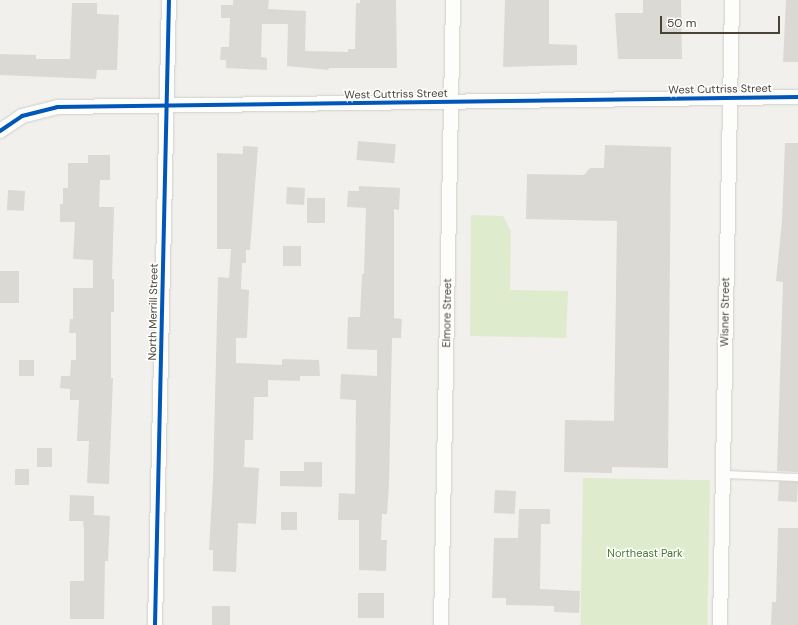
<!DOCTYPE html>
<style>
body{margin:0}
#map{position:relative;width:798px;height:625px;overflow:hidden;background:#f1f0ec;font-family:"DM Sans",sans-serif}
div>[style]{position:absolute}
.green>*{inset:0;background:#deebcd;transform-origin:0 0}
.building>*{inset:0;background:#dbd9d4;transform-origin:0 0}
.roads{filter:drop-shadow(0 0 1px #cfcec9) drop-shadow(0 0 1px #cfcec9)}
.service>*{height:7px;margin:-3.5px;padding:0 3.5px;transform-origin:3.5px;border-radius:3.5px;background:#fdfdfc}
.minor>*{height:14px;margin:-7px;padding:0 7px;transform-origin:7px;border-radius:7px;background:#fdfdfc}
.cycleway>*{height:4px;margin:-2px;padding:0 2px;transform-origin:2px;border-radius:2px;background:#0057b8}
span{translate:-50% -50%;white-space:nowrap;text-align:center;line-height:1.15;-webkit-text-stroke:3px #fff;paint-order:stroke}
.street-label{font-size:11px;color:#484237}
.park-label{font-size:11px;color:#46792b}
.scale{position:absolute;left:660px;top:16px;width:120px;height:18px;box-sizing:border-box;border:2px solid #484237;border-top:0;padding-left:5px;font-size:12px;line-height:14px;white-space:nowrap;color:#484237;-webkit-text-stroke:3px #fff;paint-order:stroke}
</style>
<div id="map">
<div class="green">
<i style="clip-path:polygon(471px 215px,503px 216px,511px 231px,510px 290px,568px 291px,566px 338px,470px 336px)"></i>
<i style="left:583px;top:478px;width:127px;height:147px;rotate:1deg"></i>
</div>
<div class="building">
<i style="clip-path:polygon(233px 0,269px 0,268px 9px,306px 11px,305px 51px,348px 52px,348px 49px,355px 49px,356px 3px,360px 3px,360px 0,396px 0,397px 68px,329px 68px,328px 70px,287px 66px,288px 24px,262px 24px,261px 57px,267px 58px,267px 70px,226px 68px,226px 60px,220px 60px,221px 47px,229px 47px,230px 18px,221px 18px,221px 5px,233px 5px)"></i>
<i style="clip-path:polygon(505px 0,549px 0,549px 44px,577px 45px,577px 65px,503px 67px)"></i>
<i style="clip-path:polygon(643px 0,681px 0,682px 59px,618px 59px,615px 13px,643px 13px)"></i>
<i style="clip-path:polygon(786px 0,798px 0,798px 62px,783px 62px)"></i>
<i style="clip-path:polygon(72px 3px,97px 3px,97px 14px,119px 15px,117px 70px,97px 70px,96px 79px,0 75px,0 54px,36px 55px,36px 59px,70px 59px)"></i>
<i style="left:358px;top:141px;width:38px;height:19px;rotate:5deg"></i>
<i style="clip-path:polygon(785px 143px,798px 143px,798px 472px,777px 471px,783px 282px,776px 281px,782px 221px)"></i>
<i style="clip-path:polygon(605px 145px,671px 147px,668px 468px,612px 467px,612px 473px,564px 472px,565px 420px,614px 421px,617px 221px,526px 219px,527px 174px,584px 175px,590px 168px,604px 168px)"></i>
<i style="clip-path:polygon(243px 146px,258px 147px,250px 250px,246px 250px,246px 263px,242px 263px,241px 289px,249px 290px,247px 338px,236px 338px,236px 363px,282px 365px,282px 359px,319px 360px,320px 376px,300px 376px,300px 381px,268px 380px,268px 397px,254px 397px,253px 440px,245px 440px,244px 467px,259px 468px,256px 524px,238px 523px,236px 572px,213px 571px,213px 550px,209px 550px,213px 479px,218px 277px,229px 278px,231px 249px,217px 249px,217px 153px,243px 154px)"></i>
<i style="clip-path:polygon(88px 155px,110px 155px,110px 180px,100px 180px,99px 207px,114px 207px,112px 279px,114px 279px,114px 312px,111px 312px,111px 378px,113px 378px,109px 484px,87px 483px,89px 441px,77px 441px,79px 400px,70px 400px,70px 389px,60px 388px,61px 376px,70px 376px,71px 360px,76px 360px,76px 333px,69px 333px,70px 319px,73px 319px,73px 288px,93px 288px,93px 260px,73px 259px,75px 222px,60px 222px,60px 204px,63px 204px,63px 188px,68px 188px,68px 163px,88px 163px)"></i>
<i style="clip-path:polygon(359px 186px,400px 188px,399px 210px,394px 209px,394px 318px,402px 319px,401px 338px,392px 338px,389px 484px,387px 514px,382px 514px,381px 540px,387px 540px,386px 571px,359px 570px,359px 520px,338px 520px,339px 493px,355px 494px,356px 400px,340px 399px,341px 374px,377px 376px,377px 350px,347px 349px,348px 317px,360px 317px,362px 274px,364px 274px,366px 208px,347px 207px,348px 191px,359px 191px)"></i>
<i style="left:287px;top:187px;width:18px;height:17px;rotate:3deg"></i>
<i style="left:8px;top:190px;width:17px;height:20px;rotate:3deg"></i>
<i style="left:307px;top:198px;width:18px;height:25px"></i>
<i style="left:283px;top:246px;width:18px;height:20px"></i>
<i style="left:0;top:271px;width:19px;height:32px"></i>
<i style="left:19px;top:360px;width:15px;height:16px"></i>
<i style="left:37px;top:448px;width:15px;height:19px"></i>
<i style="clip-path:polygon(304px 462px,322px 462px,322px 487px,280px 486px,280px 471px,304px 471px)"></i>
<i style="left:15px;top:469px;width:14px;height:16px"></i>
<i style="left:779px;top:481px;width:19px;height:20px;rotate:3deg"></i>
<i style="left:495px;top:490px;width:21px;height:23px;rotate:3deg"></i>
<i style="clip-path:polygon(70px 495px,94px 496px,94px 515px,110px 516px,108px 561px,105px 561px,104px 619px,70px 619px,70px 581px,84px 581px,84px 531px,83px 521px,69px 521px)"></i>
<i style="clip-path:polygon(519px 509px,550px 509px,550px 524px,541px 524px,540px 589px,580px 591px,579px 613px,554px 612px,554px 606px,506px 605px,506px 598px,492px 598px,494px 538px,518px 538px)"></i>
<i style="left:297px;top:512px;width:18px;height:16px;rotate:90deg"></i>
<i style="clip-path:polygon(778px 528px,798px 528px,798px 625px,771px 625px,772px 602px,776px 602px)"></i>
<i style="left:384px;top:593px;width:25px;height:26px;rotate:90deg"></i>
<i style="left:212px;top:606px;width:18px;height:19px"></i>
</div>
<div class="roads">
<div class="service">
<i style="left:723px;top:474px;width:75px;rotate:2.3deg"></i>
</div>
<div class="minor">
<i style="left:0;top:131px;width:27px;rotate:-34deg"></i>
<i style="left:22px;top:116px;width:36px;rotate:-14deg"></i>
<i style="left:57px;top:107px;width:741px;rotate:-0.77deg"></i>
<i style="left:155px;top:625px;width:625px;rotate:-88.72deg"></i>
<i style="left:441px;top:625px;width:625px;rotate:-88.9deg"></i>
<i style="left:720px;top:625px;width:625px;rotate:-88.9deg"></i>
</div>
</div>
<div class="cycleway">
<i style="left:0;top:131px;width:27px;rotate:-34deg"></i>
<i style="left:22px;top:116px;width:36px;rotate:-14deg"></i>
<i style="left:57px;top:107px;width:741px;rotate:-0.77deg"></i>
<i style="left:155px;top:625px;width:625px;rotate:-88.72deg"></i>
</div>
<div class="street-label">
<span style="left:720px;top:89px;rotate:-1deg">West Cuttriss Street</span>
<span style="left:396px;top:94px;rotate:-1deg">West Cuttriss Street</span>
<span style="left:153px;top:312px;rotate:-89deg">North Merrill Street</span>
<span style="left:725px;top:312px;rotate:-89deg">Wisner Street</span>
<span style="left:447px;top:313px;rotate:-89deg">Elmore Street</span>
</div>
<div class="park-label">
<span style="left:645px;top:553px">Northeast Park</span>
</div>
<div class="scale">50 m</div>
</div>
